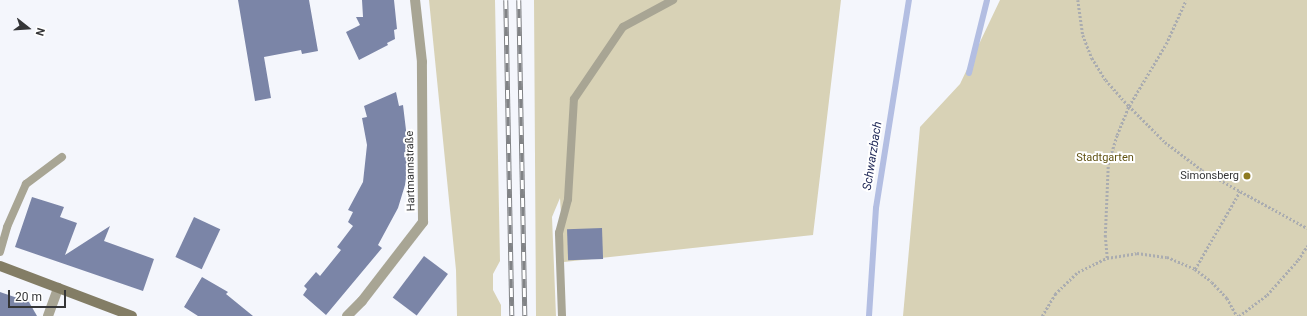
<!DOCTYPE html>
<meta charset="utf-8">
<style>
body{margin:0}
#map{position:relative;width:1307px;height:316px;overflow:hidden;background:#f4f6fc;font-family:Roboto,sans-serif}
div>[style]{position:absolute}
.green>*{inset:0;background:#d8d2b6}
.stream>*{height:6px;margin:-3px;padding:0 3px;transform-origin:3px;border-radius:3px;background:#b3bee2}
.building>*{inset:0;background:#7b85a7;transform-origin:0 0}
.path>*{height:2.5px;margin-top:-1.25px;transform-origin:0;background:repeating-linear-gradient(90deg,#aaacb0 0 2px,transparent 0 4px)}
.service>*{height:8px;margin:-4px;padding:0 4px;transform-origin:4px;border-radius:4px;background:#a8a594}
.minor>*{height:10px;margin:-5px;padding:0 5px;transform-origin:5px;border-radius:5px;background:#a8a594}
.secondary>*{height:10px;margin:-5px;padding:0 5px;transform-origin:5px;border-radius:5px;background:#837d65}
.rail>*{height:4.5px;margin-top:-2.25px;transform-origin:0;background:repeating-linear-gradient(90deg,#fff 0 9px,#818386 0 18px);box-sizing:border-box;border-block:1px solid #818386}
.dots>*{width:11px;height:11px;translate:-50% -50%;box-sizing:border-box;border:2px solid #fff;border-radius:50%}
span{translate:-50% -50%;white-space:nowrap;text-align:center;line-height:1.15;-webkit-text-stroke:4px #fff;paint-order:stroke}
.park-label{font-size:11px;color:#625414}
.street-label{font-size:11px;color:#343537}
.poi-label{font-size:11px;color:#343537}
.right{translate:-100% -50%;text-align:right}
.water-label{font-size:12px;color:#212a58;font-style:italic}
.north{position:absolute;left:8px;top:8px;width:40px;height:40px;-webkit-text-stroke:3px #fff;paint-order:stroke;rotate:107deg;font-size:11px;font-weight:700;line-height:16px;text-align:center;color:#343537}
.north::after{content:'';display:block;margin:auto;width:14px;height:18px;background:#343537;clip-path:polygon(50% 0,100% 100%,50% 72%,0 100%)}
.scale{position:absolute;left:8px;top:290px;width:58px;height:18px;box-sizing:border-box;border:2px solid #343537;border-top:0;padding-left:5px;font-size:12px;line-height:14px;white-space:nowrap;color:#343537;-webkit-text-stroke:3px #fff;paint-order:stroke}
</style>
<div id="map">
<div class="green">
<i style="clip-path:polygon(429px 0,495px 0,500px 261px,493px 274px,493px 290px,501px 305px,501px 316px,457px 316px,456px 270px)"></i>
<i style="clip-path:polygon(534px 0,841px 0,813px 235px,564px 262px,560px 198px,552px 217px,556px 316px,536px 316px)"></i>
<i style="clip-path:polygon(1000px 0,1307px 0,1307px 316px,903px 316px,920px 127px,960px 84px)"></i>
</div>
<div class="stream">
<i style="left:969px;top:73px;width:75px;rotate:-76.1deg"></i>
<i style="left:869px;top:316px;width:108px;rotate:-86.3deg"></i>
<i style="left:876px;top:208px;width:211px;rotate:-81deg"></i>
</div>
<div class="building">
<i style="clip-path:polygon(238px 0,309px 0,318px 51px,302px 54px,301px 50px,264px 57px,271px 98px,255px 101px)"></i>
<i style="clip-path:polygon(362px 0,394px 0,397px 29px,394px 30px,395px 39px,387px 43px,388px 45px,359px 60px,346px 32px,360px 25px,356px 17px,363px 17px)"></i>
<i style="clip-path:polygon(396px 92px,399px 106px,403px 105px,409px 155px,405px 185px,398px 208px,378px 245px,382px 248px,326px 315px,303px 295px,307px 289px,304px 286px,316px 272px,320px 276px,341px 250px,337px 247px,353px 226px,348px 222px,353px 212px,348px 210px,363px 182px,367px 145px,362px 118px,367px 117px,364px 106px)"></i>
<i style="clip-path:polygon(32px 197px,64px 207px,60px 217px,77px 223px,65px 255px,110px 226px,104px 241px,154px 259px,143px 291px,15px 247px)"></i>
<i style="left:194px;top:217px;width:29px;height:44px;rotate:25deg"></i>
<i style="left:602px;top:228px;width:31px;height:35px;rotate:88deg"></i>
<i style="left:424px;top:256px;width:30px;height:52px;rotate:37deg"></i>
<i style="clip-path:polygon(202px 277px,228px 292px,226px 294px,253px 316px,198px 316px,184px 307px)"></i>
<i style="clip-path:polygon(0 292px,29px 302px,37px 316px,0 316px)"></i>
</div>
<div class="path">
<i style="left:1078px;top:0;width:35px;rotate:82deg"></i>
<i style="left:1083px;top:35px;width:25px;rotate:69deg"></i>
<i style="left:1092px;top:58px;width:26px;rotate:58deg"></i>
<i style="left:1106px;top:80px;width:35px;rotate:49deg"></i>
<i style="left:1129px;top:106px;width:51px;rotate:45deg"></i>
<i style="left:1165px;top:142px;width:46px;rotate:37.1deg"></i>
<i style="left:1202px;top:170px;width:120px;rotate:28.9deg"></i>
<i style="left:1107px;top:258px;width:21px;rotate:-95deg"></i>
<i style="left:1105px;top:237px;width:73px;rotate:-87.6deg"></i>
<i style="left:1108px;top:164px;width:30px;rotate:-73deg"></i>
<i style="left:1117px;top:135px;width:31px;rotate:-68deg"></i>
<i style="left:1129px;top:106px;width:72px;rotate:-59.2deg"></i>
<i style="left:1166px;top:44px;width:48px;rotate:-65.6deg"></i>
<i style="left:1195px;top:269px;width:90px;rotate:-60deg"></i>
<i style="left:1042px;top:316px;width:26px;rotate:-59deg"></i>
<i style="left:1055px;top:294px;width:32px;rotate:-44deg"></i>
<i style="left:1078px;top:272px;width:32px;rotate:-26deg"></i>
<i style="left:1107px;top:258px;width:30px;rotate:-9deg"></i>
<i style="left:1137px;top:253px;width:30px;rotate:8deg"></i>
<i style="left:1167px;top:257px;width:30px;rotate:23deg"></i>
<i style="left:1195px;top:269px;width:21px;rotate:37deg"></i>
<i style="left:1212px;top:282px;width:22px;rotate:47deg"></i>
<i style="left:1227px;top:298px;width:21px;rotate:61deg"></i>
<i style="left:1239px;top:316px;width:35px;rotate:-37deg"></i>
<i style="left:1267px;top:295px;width:47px;rotate:-48.5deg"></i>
<i style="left:1298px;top:260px;width:17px;rotate:-57deg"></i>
</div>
<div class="service">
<i style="left:0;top:252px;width:26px;rotate:-74deg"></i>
<i style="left:7px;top:227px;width:47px;rotate:-66.2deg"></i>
<i style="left:26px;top:184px;width:45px;rotate:-36.9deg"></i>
<i style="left:562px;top:316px;width:83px;rotate:-92.1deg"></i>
<i style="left:559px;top:233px;width:35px;rotate:-75deg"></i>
<i style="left:568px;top:199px;width:100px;rotate:-86.6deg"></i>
<i style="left:574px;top:99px;width:87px;rotate:-55.8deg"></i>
<i style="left:623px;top:27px;width:57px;rotate:-28.4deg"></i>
</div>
<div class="minor">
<i style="left:48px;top:316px;width:30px;rotate:-70deg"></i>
<i style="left:347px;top:316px;width:21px;rotate:-45deg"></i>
<i style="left:362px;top:301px;width:100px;rotate:-52.3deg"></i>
<i style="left:423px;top:222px;width:160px;rotate:-90.4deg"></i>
<i style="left:422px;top:62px;width:62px;rotate:-96.4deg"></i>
</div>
<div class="secondary">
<i style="left:0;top:266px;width:141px;rotate:20.7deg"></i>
</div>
<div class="rail">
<i style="left:506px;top:0;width:316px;rotate:88.9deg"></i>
<i style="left:519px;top:0;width:316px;rotate:88.9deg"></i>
</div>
<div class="dots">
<i style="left:1247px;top:176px;background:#8e7a20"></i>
</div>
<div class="park-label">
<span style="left:1105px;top:158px">Stadtgarten</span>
</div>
<div class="street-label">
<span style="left:411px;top:171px;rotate:-91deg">Hartmannstraße</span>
</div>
<div class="poi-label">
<span class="right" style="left:1239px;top:176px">Simonsberg</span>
</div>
<div class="water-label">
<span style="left:873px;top:156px;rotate:-81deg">Schwarzbach</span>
</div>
<div class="north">N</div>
<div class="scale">20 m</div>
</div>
